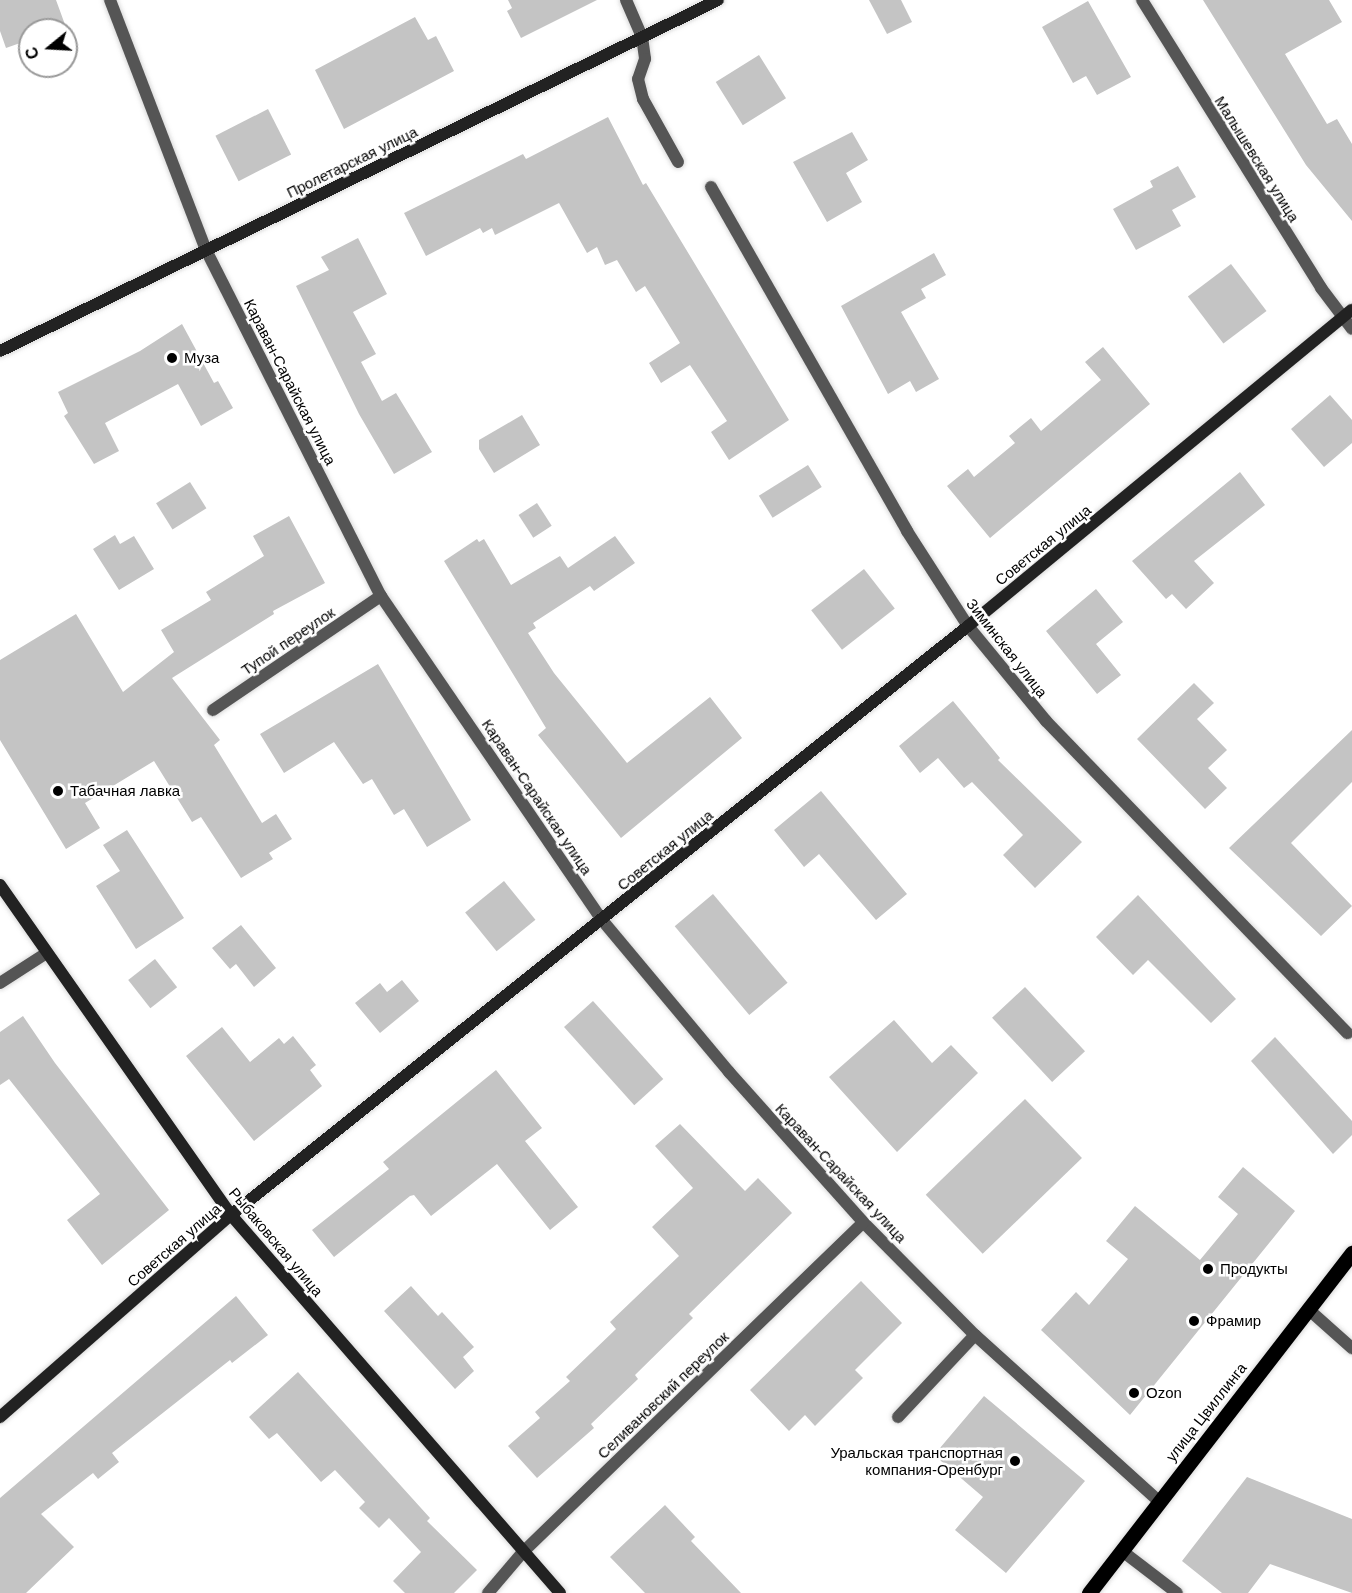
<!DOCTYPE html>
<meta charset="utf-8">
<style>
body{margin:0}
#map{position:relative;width:1352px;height:1593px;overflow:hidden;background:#fff;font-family:Helvetica,sans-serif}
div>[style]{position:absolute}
.building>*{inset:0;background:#c4c4c4;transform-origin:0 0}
.roads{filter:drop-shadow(0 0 2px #dbdbdb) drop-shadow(0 0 2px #dbdbdb)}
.lane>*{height:12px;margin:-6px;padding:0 6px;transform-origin:6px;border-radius:6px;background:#555}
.street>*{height:12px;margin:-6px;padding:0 6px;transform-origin:6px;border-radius:6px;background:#555}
.secondary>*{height:12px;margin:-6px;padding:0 6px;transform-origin:6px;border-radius:6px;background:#222}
.primary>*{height:15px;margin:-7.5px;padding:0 7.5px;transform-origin:7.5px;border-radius:7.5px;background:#000}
.dots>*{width:16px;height:16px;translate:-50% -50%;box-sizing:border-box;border:3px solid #fff;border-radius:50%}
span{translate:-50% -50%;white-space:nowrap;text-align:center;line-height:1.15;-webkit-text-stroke:5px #fff;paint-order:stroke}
.street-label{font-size:15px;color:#000}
.poi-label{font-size:15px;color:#000}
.left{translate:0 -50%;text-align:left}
.right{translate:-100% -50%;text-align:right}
.north{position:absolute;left:18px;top:18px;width:60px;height:60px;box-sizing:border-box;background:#fff;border:2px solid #999;border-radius:50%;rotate:252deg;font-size:16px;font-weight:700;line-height:24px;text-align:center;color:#000}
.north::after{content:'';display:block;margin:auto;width:21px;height:27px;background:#000;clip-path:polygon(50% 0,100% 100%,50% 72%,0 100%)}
</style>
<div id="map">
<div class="building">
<i style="clip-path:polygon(0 0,56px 0,71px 41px,66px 43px,66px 30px,30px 30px,30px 56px,23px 42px,6px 48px,0 31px)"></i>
<i style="clip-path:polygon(508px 0,597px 0,521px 38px,507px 11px,512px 8px)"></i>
<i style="clip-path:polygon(869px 0,901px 0,912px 22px,887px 34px)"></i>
<i style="clip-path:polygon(1203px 0,1329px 0,1342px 22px,1285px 54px,1327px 124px,1337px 119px,1352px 144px,1352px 221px,1306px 165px)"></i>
<i style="clip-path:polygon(1088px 1px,1131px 77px,1097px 95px,1086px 76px,1073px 83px,1042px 27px)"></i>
<i style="clip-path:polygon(415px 17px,428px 40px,436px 36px,454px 71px,344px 129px,315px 70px)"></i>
<i style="left:759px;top:55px;width:51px;height:51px;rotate:58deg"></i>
<i style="left:268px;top:109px;width:51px;height:59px;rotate:63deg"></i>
<i style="clip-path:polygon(608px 117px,643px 185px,646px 183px,789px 420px,729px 460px,711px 432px,727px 421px,690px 365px,661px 383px,649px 363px,680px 343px,645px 286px,636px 292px,617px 260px,605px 265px,597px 247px,587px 253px,559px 203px,495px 235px,492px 228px,483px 233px,480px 228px,426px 256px,404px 213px,523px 154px,526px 159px)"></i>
<i style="clip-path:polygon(852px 132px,868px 160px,846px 173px,862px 202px,827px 222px,793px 162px)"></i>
<i style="clip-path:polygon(1178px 166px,1196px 197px,1172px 210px,1181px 226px,1136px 250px,1113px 209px,1153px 187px,1150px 181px)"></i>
<i style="clip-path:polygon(358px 238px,387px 294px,353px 312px,376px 354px,361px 362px,382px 401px,396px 393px,432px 452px,394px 474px,359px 414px,296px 286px,329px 270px,321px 257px)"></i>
<i style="clip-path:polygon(934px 253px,946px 275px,921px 289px,926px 298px,901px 312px,939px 379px,916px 392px,910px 381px,888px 394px,841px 306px)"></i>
<i style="left:1231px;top:264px;width:59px;height:54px;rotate:53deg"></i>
<i style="clip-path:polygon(182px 324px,214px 383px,218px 381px,233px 408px,201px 426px,178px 384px,105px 423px,119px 451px,94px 464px,64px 416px,68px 413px,58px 392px,140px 351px)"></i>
<i style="clip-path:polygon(1103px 347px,1150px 404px,990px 538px,947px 486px,968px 469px,974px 477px,1015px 443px,1009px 436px,1031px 418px,1041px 431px,1101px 380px,1085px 362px)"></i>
<i style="clip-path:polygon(1330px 395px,1352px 420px,1352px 443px,1324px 467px,1291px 429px)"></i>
<i style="clip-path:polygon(522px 415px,540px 445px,494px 473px,479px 449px,479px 440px)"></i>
<i style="left:808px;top:465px;width:26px;height:58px;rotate:58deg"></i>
<i style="clip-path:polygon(1240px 472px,1265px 505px,1194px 561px,1214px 583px,1186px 609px,1172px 594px,1166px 599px,1132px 561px)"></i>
<i style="left:190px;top:482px;width:31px;height:40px;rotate:58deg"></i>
<i style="left:537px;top:503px;width:27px;height:22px;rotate:57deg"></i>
<i style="clip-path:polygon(289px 516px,325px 583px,273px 611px,274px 614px,172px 678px,220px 740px,214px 745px,262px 823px,276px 814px,292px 839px,269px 853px,273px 859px,241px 878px,201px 817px,192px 822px,154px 761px,85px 803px,100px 828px,66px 849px,0 740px,0 660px,76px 614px,123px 692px,174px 652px,161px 630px,211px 600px,206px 592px,264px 556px,253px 536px)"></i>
<i style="clip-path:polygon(115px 535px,120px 544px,134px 536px,154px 569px,119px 590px,93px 549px)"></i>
<i style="clip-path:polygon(615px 536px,635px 563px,594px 591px,590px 586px,533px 623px,536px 628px,528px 633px,554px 673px,627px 763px,710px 697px,742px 738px,621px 838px,538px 735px,546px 728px,444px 561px,477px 539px,479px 542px,484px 539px,511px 585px,560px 556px,568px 568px)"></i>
<i style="left:864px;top:569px;width:50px;height:67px;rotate:52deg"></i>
<i style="clip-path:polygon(1096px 589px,1123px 622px,1096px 644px,1121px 675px,1097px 694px,1046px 631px)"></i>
<i style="clip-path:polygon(378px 664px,471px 820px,427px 847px,404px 809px,394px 815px,372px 779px,363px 784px,334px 742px,284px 773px,260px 734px)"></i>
<i style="clip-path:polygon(1194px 683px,1214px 703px,1197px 719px,1227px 750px,1208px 768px,1227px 788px,1205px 809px,1137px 739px)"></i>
<i style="clip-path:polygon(953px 701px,1000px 758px,998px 760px,1082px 842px,1035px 888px,1003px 855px,1023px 835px,972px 782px,964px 788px,938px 758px,920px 773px,899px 746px)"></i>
<i style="clip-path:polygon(1352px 730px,1352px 782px,1291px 843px,1352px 906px,1321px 936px,1229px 848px)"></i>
<i style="clip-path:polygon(821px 791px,907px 894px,876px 920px,819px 854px,804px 867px,774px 830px)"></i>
<i style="clip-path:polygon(127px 830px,184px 918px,136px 949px,96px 886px,120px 871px,103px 845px)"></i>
<i style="left:504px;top:881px;width:50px;height:50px;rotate:51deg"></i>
<i style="left:713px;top:894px;width:116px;height:50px;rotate:50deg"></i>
<i style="clip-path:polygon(1138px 895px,1236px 999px,1211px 1023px,1148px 960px,1133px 975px,1096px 937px)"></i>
<i style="clip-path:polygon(241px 925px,276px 968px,254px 987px,236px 964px,230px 969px,212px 948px)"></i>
<i style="left:155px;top:959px;width:36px;height:34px;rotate:52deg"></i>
<i style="clip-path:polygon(402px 980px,419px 1001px,380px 1033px,355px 1003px,380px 983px,387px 992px)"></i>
<i style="left:1025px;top:987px;width:88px;height:45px;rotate:47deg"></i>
<i style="left:593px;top:1001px;width:105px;height:39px;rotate:48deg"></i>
<i style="clip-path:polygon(23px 1016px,55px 1063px,169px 1210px,102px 1265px,67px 1220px,100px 1194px,9px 1079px,0 1085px,0 1032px)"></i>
<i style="clip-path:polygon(894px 1020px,932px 1063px,951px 1045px,978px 1073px,897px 1152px,829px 1077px)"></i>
<i style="clip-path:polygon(222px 1027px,250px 1062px,279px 1038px,284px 1044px,293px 1036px,316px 1065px,310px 1070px,322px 1086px,254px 1141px,186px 1056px)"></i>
<i style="clip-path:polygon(1275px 1037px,1352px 1121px,1352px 1135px,1333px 1154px,1251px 1061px)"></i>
<i style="clip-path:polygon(496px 1070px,542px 1128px,525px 1141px,578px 1207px,550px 1230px,497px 1164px,431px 1216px,414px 1195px,410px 1196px,334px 1257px,312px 1230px,389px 1169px,383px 1162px)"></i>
<i style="left:1025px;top:1099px;width:82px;height:138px;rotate:46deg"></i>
<i style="clip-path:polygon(680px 1124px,745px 1191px,758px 1178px,792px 1213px,689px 1314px,693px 1318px,635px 1375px,638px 1379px,591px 1424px,594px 1428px,537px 1478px,508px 1446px,540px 1418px,535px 1412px,570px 1381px,566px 1377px,616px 1329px,610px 1322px,679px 1256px,652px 1227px,693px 1188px,655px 1146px)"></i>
<i style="clip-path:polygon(1243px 1167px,1295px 1211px,1130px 1415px,1041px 1330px,1076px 1292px,1089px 1305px,1128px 1259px,1106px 1241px,1135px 1206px,1200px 1260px,1238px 1214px,1218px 1197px)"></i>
<i style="clip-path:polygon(861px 1281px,902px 1323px,855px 1370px,863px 1378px,815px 1426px,805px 1415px,789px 1431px,750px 1390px)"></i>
<i style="clip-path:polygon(411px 1286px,438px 1316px,442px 1312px,474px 1347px,463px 1357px,474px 1371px,455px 1389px,384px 1311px)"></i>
<i style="clip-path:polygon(236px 1296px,268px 1335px,232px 1363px,230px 1360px,112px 1453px,119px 1462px,98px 1479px,93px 1473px,41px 1514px,74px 1547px,26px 1593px,0 1593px,0 1498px)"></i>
<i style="clip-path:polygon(298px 1372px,430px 1518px,427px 1521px,477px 1570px,454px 1593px,405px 1593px,393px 1581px,421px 1552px,389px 1518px,379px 1528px,359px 1508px,365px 1502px,335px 1470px,321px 1482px,277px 1433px,269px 1439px,249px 1417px)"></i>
<i style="clip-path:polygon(984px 1396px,1085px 1481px,1006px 1573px,955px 1530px,983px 1497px,934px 1455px)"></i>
<i style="clip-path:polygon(1247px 1477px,1352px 1519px,1352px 1593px,1270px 1564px,1248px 1593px,1222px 1593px,1182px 1561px)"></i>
<i style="clip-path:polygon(665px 1505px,695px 1537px,691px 1541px,741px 1593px,645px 1593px,610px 1557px)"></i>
</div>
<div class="roads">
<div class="lane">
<i style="left:642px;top:37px;width:22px;rotate:82deg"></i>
<i style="left:645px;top:59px;width:21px;rotate:109deg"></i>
<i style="left:638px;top:79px;width:21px;rotate:76deg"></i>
<i style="left:643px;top:99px;width:72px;rotate:60.9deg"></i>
<i style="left:1308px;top:1309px;width:59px;rotate:41.6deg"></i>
<i style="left:898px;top:1417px;width:112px;rotate:-46.8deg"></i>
<i style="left:1122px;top:1551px;width:69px;rotate:37.4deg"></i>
</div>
<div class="street">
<i style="left:110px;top:0;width:268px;rotate:69deg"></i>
<i style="left:206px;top:250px;width:388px;rotate:63.2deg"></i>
<i style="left:381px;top:596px;width:392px;rotate:55.7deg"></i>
<i style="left:602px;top:920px;width:198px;rotate:50.1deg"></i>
<i style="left:729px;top:1072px;width:201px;rotate:48.2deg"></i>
<i style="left:863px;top:1222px;width:159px;rotate:45.3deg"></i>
<i style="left:975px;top:1335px;width:249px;rotate:42.1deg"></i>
<i style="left:626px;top:0;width:40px;rotate:66.6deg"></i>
<i style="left:1142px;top:0;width:339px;rotate:58.1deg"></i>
<i style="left:1321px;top:288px;width:51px;rotate:52.9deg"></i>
<i style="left:711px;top:187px;width:396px;rotate:60.3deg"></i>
<i style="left:907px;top:531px;width:113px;rotate:57.3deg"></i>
<i style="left:968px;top:626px;width:123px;rotate:50.6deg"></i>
<i style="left:1046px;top:721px;width:434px;rotate:46deg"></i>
<i style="left:213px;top:710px;width:203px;rotate:-34.2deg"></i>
<i style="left:0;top:983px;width:54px;rotate:-32.8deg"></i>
<i style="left:488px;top:1593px;width:52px;rotate:-49.6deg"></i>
<i style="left:522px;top:1553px;width:475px;rotate:-44.1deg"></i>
</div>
<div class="secondary">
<i style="left:0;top:351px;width:799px;rotate:-26.05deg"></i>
<i style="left:0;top:885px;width:403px;rotate:55deg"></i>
<i style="left:231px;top:1215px;width:501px;rotate:48.96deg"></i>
<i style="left:0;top:1417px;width:307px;rotate:-41.2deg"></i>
<i style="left:231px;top:1215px;width:943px;rotate:-38.63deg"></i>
<i style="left:968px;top:626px;width:497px;rotate:-39.5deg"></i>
</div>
<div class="primary">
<i style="left:1089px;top:1593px;width:430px;rotate:-52.3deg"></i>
</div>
</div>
<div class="dots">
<i style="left:172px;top:358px;background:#000"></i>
<i style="left:58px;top:791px;background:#000"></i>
<i style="left:1208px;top:1269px;background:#000"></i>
<i style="left:1194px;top:1321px;background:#000"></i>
<i style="left:1134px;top:1393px;background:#000"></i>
<i style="left:1015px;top:1461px;background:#000"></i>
</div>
<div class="street-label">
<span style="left:1257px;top:159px;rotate:58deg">Малышевская улица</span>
<span style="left:352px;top:162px;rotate:-26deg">Пролетарская улица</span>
<span style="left:290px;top:382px;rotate:63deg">Караван-Сарайская улица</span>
<span style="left:1043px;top:545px;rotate:-39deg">Советская улица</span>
<span style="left:288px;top:641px;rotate:-34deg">Тупой переулок</span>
<span style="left:1007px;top:648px;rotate:52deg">Зиминская улица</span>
<span style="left:537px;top:797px;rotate:56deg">Караван-Сарайская улица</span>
<span style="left:665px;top:850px;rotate:-39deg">Советская улица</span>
<span style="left:841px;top:1173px;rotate:47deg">Караван-Сарайская улица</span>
<span style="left:276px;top:1242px;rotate:50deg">Рыбаковская улица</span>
<span style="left:174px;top:1245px;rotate:-41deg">Советская улица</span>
<span style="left:663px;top:1395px;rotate:-44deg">Селивановский переулок</span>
<span style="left:1206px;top:1412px;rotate:-52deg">улица Цвиллинга</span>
</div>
<div class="poi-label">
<span class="left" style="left:184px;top:358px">Муза</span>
<span class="left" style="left:70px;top:791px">Табачная лавка</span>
<span class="left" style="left:1220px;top:1269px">Продукты</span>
<span class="left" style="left:1206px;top:1321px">Фрамир</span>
<span class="left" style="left:1146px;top:1393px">Ozon</span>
<span class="right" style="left:1003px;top:1461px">Уральская транспортная<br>компания-Оренбург</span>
</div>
<div class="north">С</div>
</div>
